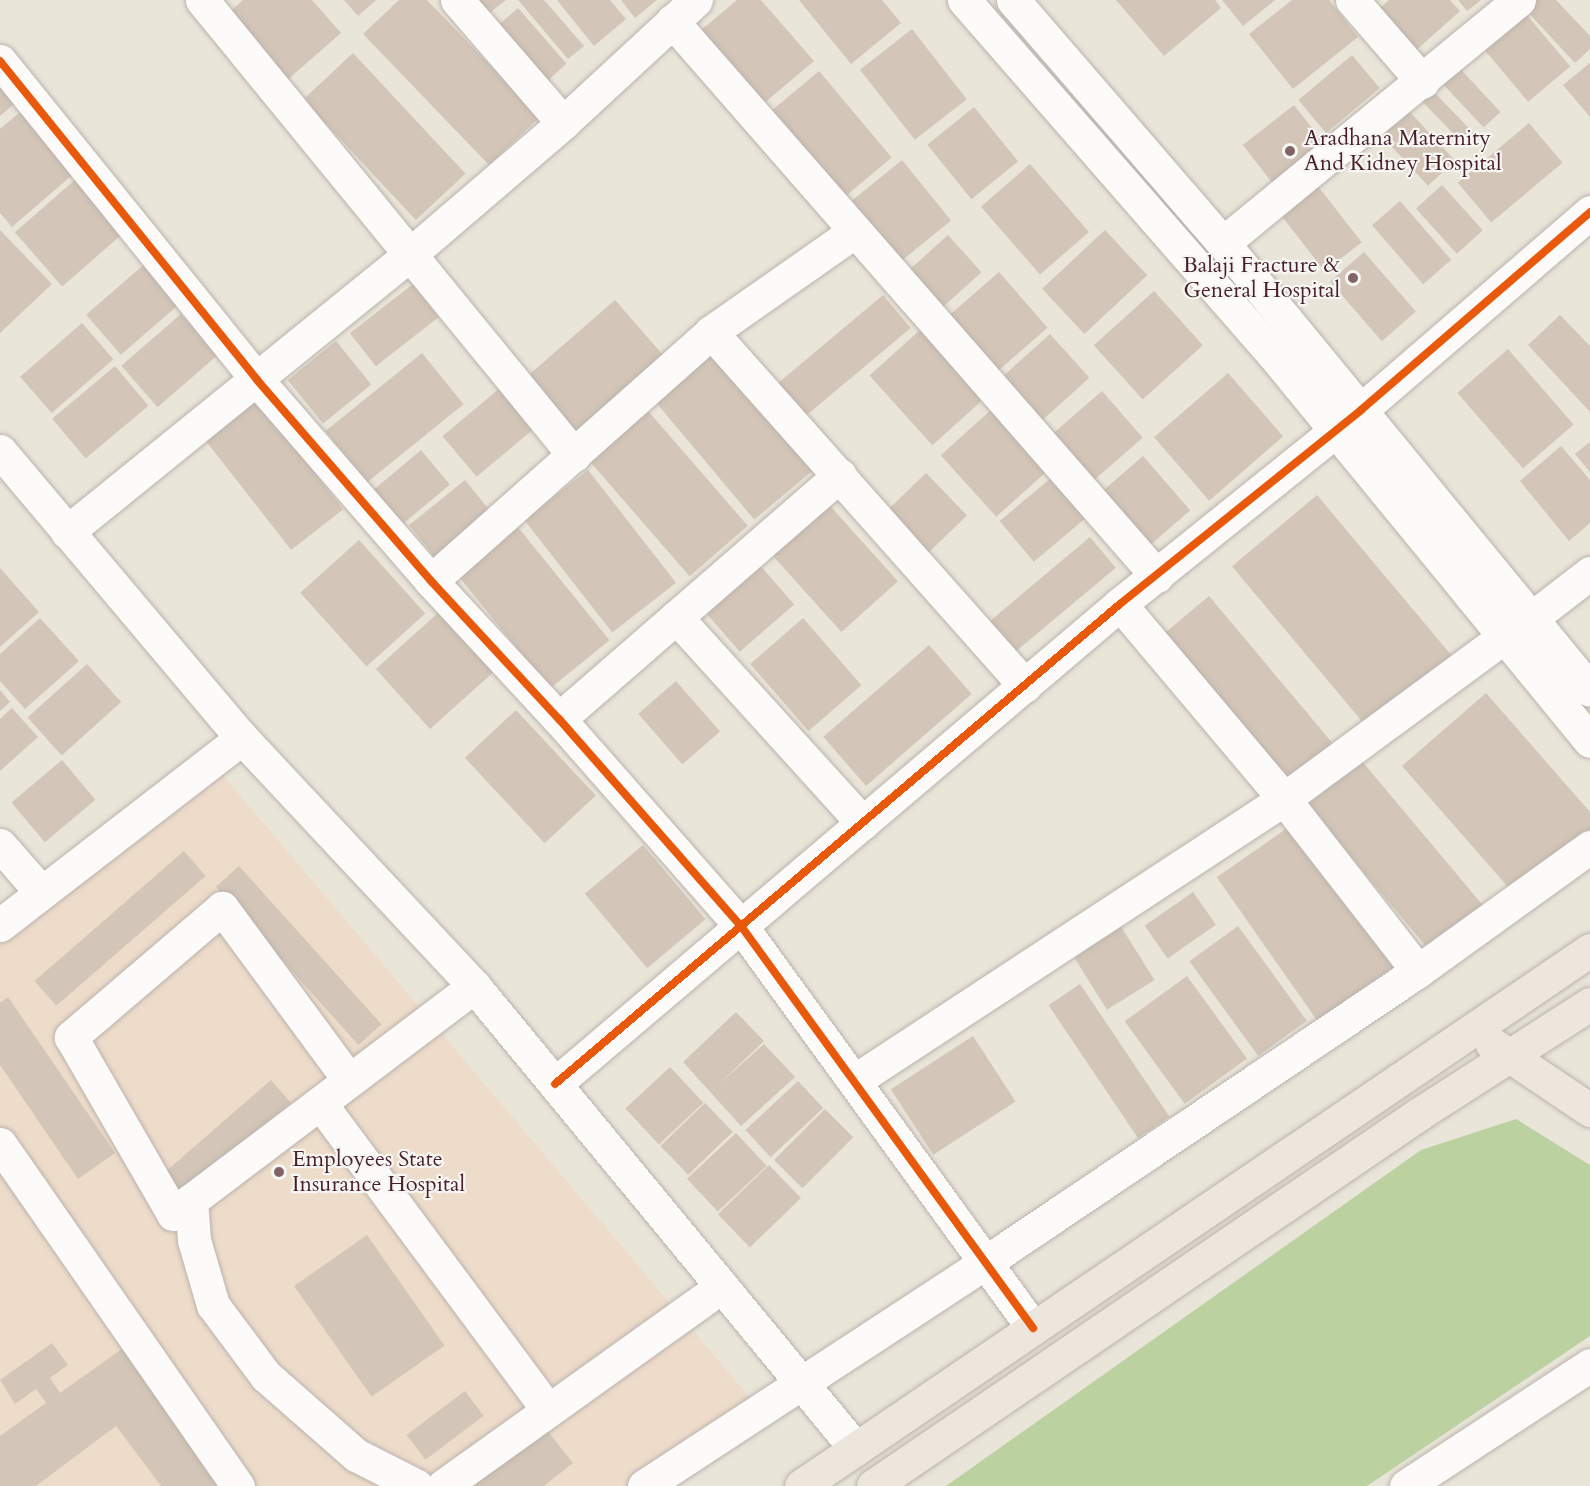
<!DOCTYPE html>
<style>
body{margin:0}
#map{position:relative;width:1590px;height:1486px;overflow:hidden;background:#eae5d9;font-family:Cardo,serif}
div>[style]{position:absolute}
.built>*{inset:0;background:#eedcca}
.green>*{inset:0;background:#bbd2a0}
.building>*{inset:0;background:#d3c5b7;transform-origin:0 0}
.roads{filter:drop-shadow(0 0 2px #bab3ad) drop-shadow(0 0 2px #bab3ad)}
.minor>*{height:33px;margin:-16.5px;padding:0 16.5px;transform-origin:16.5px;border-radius:16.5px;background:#fcfbf9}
.major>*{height:33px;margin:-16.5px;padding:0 16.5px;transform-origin:16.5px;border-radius:16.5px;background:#ede6dd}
.cycleway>*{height:8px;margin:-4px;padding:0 4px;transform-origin:4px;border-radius:4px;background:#e8590c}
.dots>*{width:16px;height:16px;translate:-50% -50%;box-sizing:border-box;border:3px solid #f6f6f2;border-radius:50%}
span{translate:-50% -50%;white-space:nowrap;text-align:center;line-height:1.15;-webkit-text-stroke:4.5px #f6f6f2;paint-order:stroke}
.poi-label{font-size:22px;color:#4a1f2b}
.left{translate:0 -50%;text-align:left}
.right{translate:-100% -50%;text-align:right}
</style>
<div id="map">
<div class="built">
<i style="clip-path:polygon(216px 767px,756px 1405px,630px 1486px,0 1486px,0 938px)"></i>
</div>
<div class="green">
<i style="clip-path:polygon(1516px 1119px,1590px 1165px,1590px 1336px,1367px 1486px,946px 1486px,1421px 1150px)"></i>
</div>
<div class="building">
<i style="clip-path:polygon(243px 0,312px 0,341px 33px,286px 81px,227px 14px)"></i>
<i style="clip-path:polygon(344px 0,376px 0,358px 16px)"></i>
<i style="clip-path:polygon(399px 0,427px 0,540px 117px,489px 165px,363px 34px)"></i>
<i style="clip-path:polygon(468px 0,506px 0,483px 18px)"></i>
<i style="clip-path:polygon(518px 0,544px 0,584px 46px,568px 59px)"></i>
<i style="clip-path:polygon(557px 0,610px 0,626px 19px,594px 46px)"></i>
<i style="clip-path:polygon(621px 0,657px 0,635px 18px)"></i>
<i style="clip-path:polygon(737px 0,761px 0,814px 61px,763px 104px,700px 31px)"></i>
<i style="clip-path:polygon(799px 0,882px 0,901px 23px,851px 64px)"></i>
<i style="clip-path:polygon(1116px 0,1215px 0,1221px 8px,1164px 56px)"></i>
<i style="clip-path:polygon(1222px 0,1275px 0,1243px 26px)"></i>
<i style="clip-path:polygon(1292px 0,1329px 0,1358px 37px,1293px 89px,1249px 34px)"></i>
<i style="clip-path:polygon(1389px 0,1450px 0,1460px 11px,1413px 53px,1376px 12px)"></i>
<i style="clip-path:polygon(1458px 0,1481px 0,1467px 11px)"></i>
<i style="clip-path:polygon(1533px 0,1556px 0,1590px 36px,1590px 49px,1575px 63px,1524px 8px)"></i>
<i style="left:518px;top:8px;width:74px;height:31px;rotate:49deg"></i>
<i style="left:1522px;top:9px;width:75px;height:55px;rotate:50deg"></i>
<i style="left:912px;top:29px;width:89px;height:66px;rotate:52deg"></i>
<i style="left:353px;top:53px;width:165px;height:68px;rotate:47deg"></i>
<i style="left:1352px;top:55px;width:43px;height:70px;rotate:50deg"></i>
<i style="left:1452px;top:60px;width:71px;height:23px;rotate:47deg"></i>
<i style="clip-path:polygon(1590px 63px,1590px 117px,1563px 85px)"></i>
<i style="left:819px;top:71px;width:113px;height:70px;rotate:50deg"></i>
<i style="clip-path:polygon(0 76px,20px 99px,0 116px)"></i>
<i style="left:1433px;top:91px;width:61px;height:15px;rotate:46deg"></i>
<i style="left:1294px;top:105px;width:56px;height:65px;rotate:52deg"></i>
<i style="left:974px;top:107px;width:70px;height:60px;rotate:51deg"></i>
<i style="clip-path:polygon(25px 108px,78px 170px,12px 227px,0 213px,0 129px)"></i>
<i style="left:1408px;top:110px;width:69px;height:37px;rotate:47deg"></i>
<i style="left:1529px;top:123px;width:52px;height:93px;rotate:50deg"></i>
<i style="left:902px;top:160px;width:78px;height:69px;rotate:51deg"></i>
<i style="left:1030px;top:164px;width:90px;height:65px;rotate:49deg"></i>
<i style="left:1310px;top:176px;width:84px;height:47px;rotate:52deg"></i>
<i style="left:76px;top:179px;width:72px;height:81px;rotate:49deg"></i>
<i style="left:1442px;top:185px;width:61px;height:35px;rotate:48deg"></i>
<i style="left:1400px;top:201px;width:78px;height:37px;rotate:49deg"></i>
<i style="clip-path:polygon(0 230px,52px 284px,0 333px)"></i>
<i style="left:1105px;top:230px;width:62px;height:86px;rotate:47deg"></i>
<i style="left:948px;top:235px;width:50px;height:56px;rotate:48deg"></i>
<i style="left:1364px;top:252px;width:79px;height:45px;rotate:49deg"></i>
<i style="left:148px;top:261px;width:53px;height:82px;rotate:49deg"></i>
<i style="left:999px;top:272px;width:74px;height:67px;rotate:49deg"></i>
<i style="left:413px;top:284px;width:42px;height:80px;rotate:52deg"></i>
<i style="left:1154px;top:291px;width:73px;height:81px;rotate:48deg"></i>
<i style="left:883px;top:295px;width:43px;height:143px;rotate:50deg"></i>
<i style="left:615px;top:300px;width:79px;height:117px;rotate:49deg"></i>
<i style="left:181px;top:314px;width:55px;height:79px;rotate:49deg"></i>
<i style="clip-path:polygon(1560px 315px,1590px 346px,1590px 412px,1528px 345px)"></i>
<i style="left:82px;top:323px;width:48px;height:82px;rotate:49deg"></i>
<i style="left:920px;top:330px;width:94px;height:68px;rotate:48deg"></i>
<i style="left:1050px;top:334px;width:59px;height:68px;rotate:48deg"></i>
<i style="left:336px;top:341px;width:56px;height:62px;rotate:51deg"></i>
<i style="left:708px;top:343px;width:165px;height:78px;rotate:50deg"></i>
<i style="left:1508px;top:349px;width:100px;height:67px;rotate:49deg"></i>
<i style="left:422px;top:353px;width:66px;height:124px;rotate:51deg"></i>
<i style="left:115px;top:366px;width:52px;height:82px;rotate:50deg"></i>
<i style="left:1228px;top:373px;width:84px;height:98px;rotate:49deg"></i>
<i style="left:500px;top:388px;width:53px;height:75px;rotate:50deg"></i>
<i style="left:1102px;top:391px;width:62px;height:66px;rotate:49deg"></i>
<i style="left:257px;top:399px;width:140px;height:66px;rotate:52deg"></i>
<i style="left:992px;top:409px;width:83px;height:69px;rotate:48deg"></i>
<i style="left:648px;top:411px;width:152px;height:77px;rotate:49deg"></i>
<i style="clip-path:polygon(1590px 442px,1590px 472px,1575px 454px)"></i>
<i style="clip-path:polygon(1561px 446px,1590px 480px,1590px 523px,1569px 541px,1520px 481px)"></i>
<i style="left:421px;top:450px;width:45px;height:64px;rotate:50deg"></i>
<i style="left:1143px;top:456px;width:72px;height:53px;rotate:49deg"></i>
<i style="left:588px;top:470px;width:143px;height:81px;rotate:52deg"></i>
<i style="left:926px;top:473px;width:59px;height:60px;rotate:46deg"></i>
<i style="left:1051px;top:478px;width:53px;height:67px;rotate:50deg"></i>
<i style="left:465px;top:480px;width:48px;height:72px;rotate:51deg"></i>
<i style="left:1317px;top:495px;width:213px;height:111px;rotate:50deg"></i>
<i style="left:823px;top:498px;width:112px;height:76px;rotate:48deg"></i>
<i style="left:517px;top:526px;width:147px;height:77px;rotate:51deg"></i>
<i style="left:1090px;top:537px;width:40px;height:141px;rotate:50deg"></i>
<i style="left:359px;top:540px;width:99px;height:79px;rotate:48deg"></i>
<i style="left:758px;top:563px;width:55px;height:72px;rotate:49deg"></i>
<i style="clip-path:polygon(0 568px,39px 612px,0 647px)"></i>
<i style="left:1209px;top:596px;width:194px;height:65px;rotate:50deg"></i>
<i style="left:439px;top:612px;width:81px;height:85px;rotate:48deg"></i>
<i style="clip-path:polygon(40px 618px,79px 661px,25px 709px,0 681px,0 654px)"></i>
<i style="left:803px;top:618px;width:89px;height:70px;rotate:49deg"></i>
<i style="left:929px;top:645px;width:65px;height:140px;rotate:49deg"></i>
<i style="left:87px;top:664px;width:51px;height:80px;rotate:48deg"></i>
<i style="left:676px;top:681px;width:67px;height:50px;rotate:49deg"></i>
<i style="clip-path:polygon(0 690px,10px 702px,0 711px)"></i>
<i style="clip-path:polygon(1486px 693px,1590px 812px,1590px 830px,1515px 895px,1402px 766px)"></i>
<i style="clip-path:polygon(12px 708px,38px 737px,0 771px,0 719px)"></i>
<i style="left:516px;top:710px;width:117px;height:70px;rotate:47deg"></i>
<i style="left:62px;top:760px;width:52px;height:66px;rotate:50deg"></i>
<i style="left:1361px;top:760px;width:195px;height:70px;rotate:50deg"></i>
<i style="left:1293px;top:824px;width:175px;height:93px;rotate:55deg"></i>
<i style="left:643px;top:845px;width:97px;height:76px;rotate:50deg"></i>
<i style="left:184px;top:851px;width:33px;height:198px;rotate:49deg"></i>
<i style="left:239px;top:866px;width:213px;height:31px;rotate:48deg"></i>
<i style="left:1193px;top:892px;width:40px;height:59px;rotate:55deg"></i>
<i style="left:1120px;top:925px;width:65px;height:56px;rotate:58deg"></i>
<i style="left:1238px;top:926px;width:117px;height:60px;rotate:54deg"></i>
<i style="left:1187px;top:976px;width:102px;height:77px;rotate:54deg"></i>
<i style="left:1080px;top:984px;width:160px;height:38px;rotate:56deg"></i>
<i style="clip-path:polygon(8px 997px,115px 1153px,78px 1179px,0 1065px,0 1003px)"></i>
<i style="clip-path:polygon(736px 1012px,764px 1041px,717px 1086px,764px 1044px,795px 1077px,741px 1126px,683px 1062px)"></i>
<i style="left:973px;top:1036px;width:78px;height:98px;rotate:57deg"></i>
<i style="left:670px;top:1067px;width:49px;height:61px;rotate:47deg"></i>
<i style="left:271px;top:1080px;width:30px;height:141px;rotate:49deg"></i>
<i style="left:798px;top:1081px;width:37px;height:72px;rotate:47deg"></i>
<i style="left:705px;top:1103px;width:40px;height:62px;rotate:46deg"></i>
<i style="left:825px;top:1109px;width:40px;height:72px;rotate:45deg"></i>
<i style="left:736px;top:1133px;width:45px;height:67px;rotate:47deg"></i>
<i style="left:769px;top:1165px;width:46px;height:71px;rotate:46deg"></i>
<i style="left:367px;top:1235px;width:135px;height:89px;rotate:55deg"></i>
<i style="clip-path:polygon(52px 1343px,68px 1365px,50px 1378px,60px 1393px,122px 1349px,219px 1486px,161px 1486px,116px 1426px,36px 1486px,0 1486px,0 1436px,46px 1403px,36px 1389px,15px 1404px,0 1380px)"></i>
<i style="left:465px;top:1391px;width:31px;height:73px;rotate:53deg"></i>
<i style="clip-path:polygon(542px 1424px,573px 1463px,544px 1486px,464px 1486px)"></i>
</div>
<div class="roads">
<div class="minor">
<i style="left:202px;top:0;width:588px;rotate:50.73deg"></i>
<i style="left:457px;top:0;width:162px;rotate:49.2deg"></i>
<i style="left:964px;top:0;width:470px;rotate:48.9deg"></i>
<i style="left:1273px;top:354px;width:500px;rotate:50.68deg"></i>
<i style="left:1013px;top:0;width:321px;rotate:49.2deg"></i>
<i style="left:1223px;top:243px;width:578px;rotate:50.61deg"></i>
<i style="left:1352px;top:0;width:108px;rotate:49.1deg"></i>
<i style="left:672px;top:21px;width:737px;rotate:48.85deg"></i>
<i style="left:0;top:61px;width:410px;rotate:51.1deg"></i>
<i style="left:257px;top:380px;width:266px;rotate:49.1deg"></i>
<i style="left:431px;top:581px;width:188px;rotate:47.2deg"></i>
<i style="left:559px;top:719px;width:276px;rotate:48.7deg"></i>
<i style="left:741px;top:926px;width:497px;rotate:54deg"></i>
<i style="left:1223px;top:243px;width:383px;rotate:-39.4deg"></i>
<i style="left:711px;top:332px;width:473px;rotate:48.4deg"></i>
<i style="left:0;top:451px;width:375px;rotate:49.9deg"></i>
<i style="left:242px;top:738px;width:340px;rotate:46.9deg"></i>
<i style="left:474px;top:986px;width:600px;rotate:50.48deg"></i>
<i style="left:67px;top:532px;width:439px;rotate:-39deg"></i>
<i style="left:408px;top:256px;width:204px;rotate:-40.6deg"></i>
<i style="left:563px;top:123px;width:181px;rotate:-42.8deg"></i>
<i style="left:431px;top:581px;width:375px;rotate:-41.6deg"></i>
<i style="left:711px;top:332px;width:174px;rotate:-35deg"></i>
<i style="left:1120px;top:604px;width:255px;rotate:49.9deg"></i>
<i style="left:1284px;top:799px;width:218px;rotate:52.1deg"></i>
<i style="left:676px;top:617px;width:278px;rotate:47.8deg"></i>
<i style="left:1533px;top:617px;width:72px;rotate:-37.7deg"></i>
<i style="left:559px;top:719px;width:372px;rotate:-41deg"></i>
<i style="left:0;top:845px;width:62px;rotate:48.9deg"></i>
<i style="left:0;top:925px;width:306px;rotate:-37.7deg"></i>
<i style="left:349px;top:1080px;width:214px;rotate:-126.4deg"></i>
<i style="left:222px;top:908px;width:199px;rotate:139.5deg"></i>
<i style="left:71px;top:1037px;width:204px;rotate:60deg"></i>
<i style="left:173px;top:1214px;width:378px;rotate:-37.1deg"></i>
<i style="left:854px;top:1081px;width:514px;rotate:-33.26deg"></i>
<i style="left:1284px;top:799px;width:271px;rotate:-36.4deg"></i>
<i style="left:555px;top:1084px;width:741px;rotate:-40.35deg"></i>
<i style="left:1120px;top:604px;width:309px;rotate:-38.8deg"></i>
<i style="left:1361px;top:410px;width:303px;rotate:-40.8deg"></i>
<i style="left:320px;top:1103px;width:382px;rotate:53.4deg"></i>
<i style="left:0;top:1144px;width:417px;rotate:55.2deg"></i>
<i style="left:191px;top:1200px;width:40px;rotate:85.7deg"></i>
<i style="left:194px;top:1240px;width:68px;rotate:73.7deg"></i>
<i style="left:213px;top:1305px;width:89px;rotate:53.3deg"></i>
<i style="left:266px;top:1376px;width:120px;rotate:41.3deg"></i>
<i style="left:356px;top:1455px;width:68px;rotate:26.9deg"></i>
<i style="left:443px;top:1486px;width:343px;rotate:-35.6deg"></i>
<i style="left:644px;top:1486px;width:409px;rotate:-33.2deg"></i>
<i style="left:986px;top:1262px;width:521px;rotate:-33.96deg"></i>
<i style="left:1418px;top:971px;width:212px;rotate:-35.8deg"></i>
<i style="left:1406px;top:1486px;width:220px;rotate:-33.3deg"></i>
</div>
<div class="major">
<i style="left:1492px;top:1044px;width:118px;rotate:34deg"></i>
<i style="left:801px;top:1486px;width:954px;rotate:-34.19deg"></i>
<i style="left:873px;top:1486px;width:661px;rotate:-34.27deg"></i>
<i style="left:1419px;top:1114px;width:203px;rotate:-32.8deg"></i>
</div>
</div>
<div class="cycleway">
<i style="left:0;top:61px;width:410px;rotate:51.1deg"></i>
<i style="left:257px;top:380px;width:266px;rotate:49.1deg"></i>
<i style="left:431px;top:581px;width:188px;rotate:47.2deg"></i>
<i style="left:559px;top:719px;width:276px;rotate:48.7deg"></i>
<i style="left:741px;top:926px;width:497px;rotate:54deg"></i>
<i style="left:555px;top:1084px;width:741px;rotate:-40.35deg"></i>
<i style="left:1120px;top:604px;width:309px;rotate:-38.8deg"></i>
<i style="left:1361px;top:410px;width:303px;rotate:-40.8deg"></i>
</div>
<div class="dots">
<i style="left:1290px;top:151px;background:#826468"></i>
<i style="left:1353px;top:278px;background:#826468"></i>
<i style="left:279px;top:1172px;background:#826468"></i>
</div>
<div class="poi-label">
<span class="left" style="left:1304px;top:151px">Aradhana Maternity<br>And Kidney Hospital</span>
<span class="right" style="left:1340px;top:278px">Balaji Fracture &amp;<br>General Hospital</span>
<span class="left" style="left:292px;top:1172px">Employees State<br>Insurance Hospital</span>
</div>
</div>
